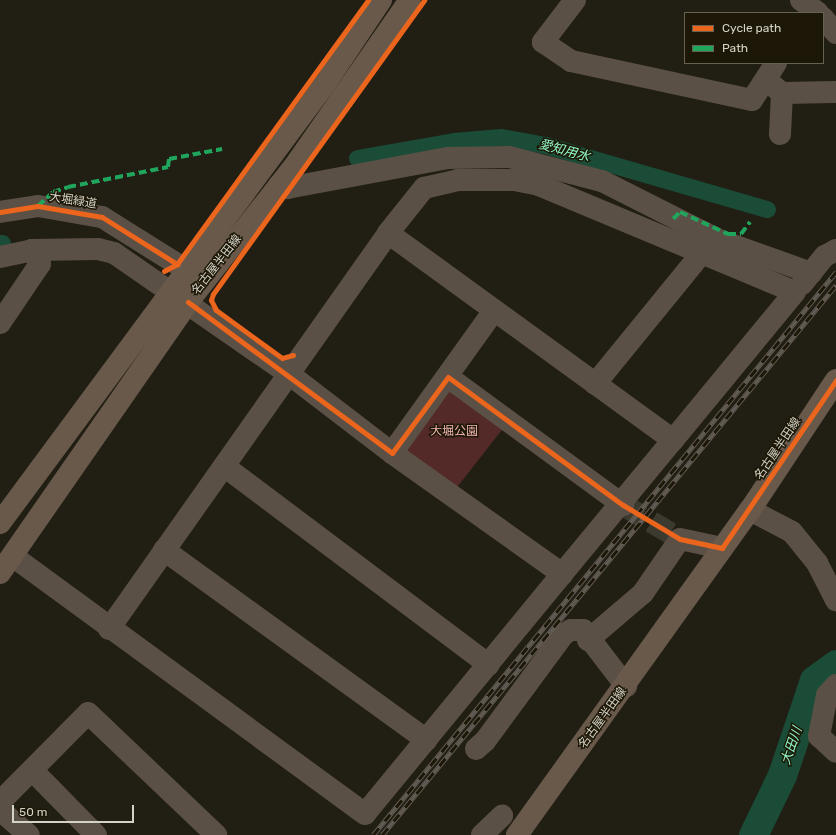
<!DOCTYPE html>
<meta charset="utf-8">
<style>
body{margin:0}
#map{position:relative;width:836px;height:835px;overflow:hidden;background:#211e14;font-family:Rubik,"Noto Sans JP",sans-serif}
div>[style]{position:absolute}
.green>*{inset:0;background:#532a27;transform-origin:0 0}
.canal>*{height:17px;margin:-8.5px;padding:0 8.5px;transform-origin:8.5px;border-radius:8.5px;background:#1a4c37}
.river>*{height:29px;margin:-14.5px;padding:0 14.5px;transform-origin:14.5px;border-radius:14.5px;background:#1a4c37}
.minor-tunnel>*{height:22px;margin-top:-11px;transform-origin:0;background:repeating-linear-gradient(90deg,#3c392f 0 22px,transparent 0 33px)}
.minor>*{height:22px;margin:-11px;padding:0 11px;transform-origin:11px;border-radius:11px;background:#5b5046}
.major>*{height:22px;margin:-11px;padding:0 11px;transform-origin:11px;border-radius:11px;background:#69594a}
.rail>*{height:4.5px;margin-top:-2.25px;transform-origin:0;background:repeating-linear-gradient(90deg,#1c1706 0 9px,#625b53 0 18px);box-sizing:border-box;border-block:1px solid #625b53}
.quiet>*{height:4px;margin-top:-2px;transform-origin:0;background:repeating-linear-gradient(90deg,#20a55d 0 8px,transparent 0 12px)}
.cycleway>*{height:5px;margin:-2.5px;padding:0 2.5px;transform-origin:2.5px;border-radius:2.5px;background:#eb651d}
span{translate:-50% -50%;white-space:nowrap;text-align:center;line-height:1.15;-webkit-text-stroke:3px #1c1706;paint-order:stroke}
.street-label{font-size:12px;color:#d5d2c7}
.park-label{font-size:12px;color:#f3b7b2}
.water-label{font-size:13px;color:#93faca;font-style:italic}
.legend{position:absolute;left:684px;top:12px;width:140px;height:52px;box-sizing:border-box;background:#1c1706;border:1px solid #666253;margin:0;padding:5px 7px;list-style:none;font-size:12px;color:#d5d2c7}
.legend li{display:flex;align-items:center;gap:8px;height:20px}
.legend b{width:20px;border:1px solid #666253}
.scale{position:absolute;left:12px;top:805px;width:122px;height:18px;box-sizing:border-box;border:2px solid #d5d2c7;border-top:0;padding-left:5px;font-size:12px;line-height:14px;white-space:nowrap;color:#d5d2c7;-webkit-text-stroke:3px #1c1706;paint-order:stroke}
</style>
<div id="map">
<div class="green">
<i style="left:448px;top:377px;width:75px;height:94px;rotate:38deg"></i>
</div>
<div class="canal">
<i style="left:357px;top:158px;width:98px;rotate:-9.9deg"></i>
<i style="left:454px;top:141px;width:47px;rotate:-4.9deg"></i>
<i style="left:501px;top:137px;width:45px;rotate:10.3deg"></i>
<i style="left:545px;top:145px;width:231px;rotate:16.1deg"></i>
<i style="left:0;top:243px;width:2px"></i>
</div>
<div class="river">
<i style="left:753px;top:835px;width:67px;rotate:-64.2deg"></i>
<i style="left:782px;top:775px;width:100px;rotate:-71.4deg"></i>
<i style="left:814px;top:680px;width:27px;rotate:-36deg"></i>
</div>
<div class="minor-tunnel">
<i style="left:623px;top:505px;width:66px;rotate:30.8deg"></i>
</div>
<div class="minor">
<i style="left:575px;top:0;width:53px;rotate:127.3deg"></i>
<i style="left:543px;top:42px;width:34px;rotate:34deg"></i>
<i style="left:571px;top:61px;width:185px;rotate:12.2deg"></i>
<i style="left:752px;top:100px;width:44px;rotate:-57deg"></i>
<i style="left:801px;top:0;width:21px;rotate:37deg"></i>
<i style="left:823px;top:18px;width:20px;rotate:49deg"></i>
<i style="left:766px;top:80px;width:21px;rotate:39deg"></i>
<i style="left:782px;top:93px;width:54px;rotate:-1.1deg"></i>
<i style="left:780px;top:134px;width:41px;rotate:-87.2deg"></i>
<i style="left:279px;top:185px;width:9px;rotate:21deg"></i>
<i style="left:287px;top:188px;width:164px;rotate:-10.6deg"></i>
<i style="left:448px;top:158px;width:61px;rotate:-0.9deg"></i>
<i style="left:509px;top:157px;width:96px;rotate:14.5deg"></i>
<i style="left:602px;top:181px;width:131px;rotate:26.8deg"></i>
<i style="left:719px;top:240px;width:98px;rotate:19.7deg"></i>
<i style="left:0;top:212px;width:38px;rotate:-9deg"></i>
<i style="left:38px;top:206px;width:65px;rotate:9.8deg"></i>
<i style="left:102px;top:217px;width:89px;rotate:32.1deg"></i>
<i style="left:0;top:257px;width:33px;rotate:-12deg"></i>
<i style="left:32px;top:250px;width:66px;rotate:-0.9deg"></i>
<i style="left:98px;top:249px;width:16px;rotate:14deg"></i>
<i style="left:114px;top:253px;width:213px;rotate:34.7deg"></i>
<i style="left:289px;top:374px;width:130px;rotate:37.5deg"></i>
<i style="left:392px;top:453px;width:209px;rotate:35.4deg"></i>
<i style="left:562px;top:574px;width:310px;rotate:129.4deg"></i>
<i style="left:365px;top:814px;width:437px;rotate:-143.8deg"></i>
<i style="left:802px;top:284px;width:36px;rotate:-51deg"></i>
<i style="left:825px;top:256px;width:13px;rotate:-29deg"></i>
<i style="left:0;top:323px;width:71px;rotate:-55.9deg"></i>
<i style="left:40px;top:264px;width:16px;rotate:-120deg"></i>
<i style="left:448px;top:377px;width:217px;rotate:36.2deg"></i>
<i style="left:595px;top:384px;width:168px;rotate:-50.8deg"></i>
<i style="left:392px;top:453px;width:173px;rotate:-54.4deg"></i>
<i style="left:224px;top:466px;width:331px;rotate:36.9deg"></i>
<i style="left:750px;top:510px;width:47px;rotate:27.6deg"></i>
<i style="left:792px;top:532px;width:40px;rotate:51deg"></i>
<i style="left:817px;top:563px;width:42px;rotate:62.8deg"></i>
<i style="left:164px;top:550px;width:324px;rotate:35.9deg"></i>
<i style="left:562px;top:574px;width:174px;rotate:-50.4deg"></i>
<i style="left:109px;top:629px;width:484px;rotate:-54.8deg"></i>
<i style="left:388px;top:233px;width:58px;rotate:-51.3deg"></i>
<i style="left:424px;top:188px;width:35px;rotate:-13deg"></i>
<i style="left:458px;top:180px;width:56px"></i>
<i style="left:514px;top:180px;width:25px;rotate:11deg"></i>
<i style="left:539px;top:185px;width:277px;rotate:22.7deg"></i>
<i style="left:795px;top:292px;width:192px;rotate:129.5deg"></i>
<i style="left:673px;top:440px;width:352px;rotate:-144deg"></i>
<i style="left:588px;top:640px;width:72px;rotate:-40.5deg"></i>
<i style="left:643px;top:593px;width:65px;rotate:-55.6deg"></i>
<i style="left:680px;top:539px;width:43px;rotate:12.1deg"></i>
<i style="left:836px;top:685px;width:13px;rotate:132deg"></i>
<i style="left:827px;top:695px;width:42px;rotate:101deg"></i>
<i style="left:819px;top:736px;width:23px;rotate:43deg"></i>
<i style="left:476px;top:749px;width:12px;rotate:-42deg"></i>
<i style="left:485px;top:741px;width:133px;rotate:-53.6deg"></i>
<i style="left:564px;top:634px;width:8px;rotate:-30deg"></i>
<i style="left:571px;top:630px;width:12px"></i>
<i style="left:583px;top:630px;width:71px;rotate:52.5deg"></i>
<i style="left:33px;top:771px;width:90px;rotate:45.5deg"></i>
<i style="left:0;top:802px;width:125px;rotate:-45.3deg"></i>
<i style="left:88px;top:713px;width:177px;rotate:43.6deg"></i>
<i style="left:0;top:810px;width:38px;rotate:41deg"></i>
<i style="left:482px;top:835px;width:28px;rotate:-44deg"></i>
</div>
<div class="major">
<i style="left:0;top:523px;width:546px;rotate:-53.49deg"></i>
<i style="left:325px;top:84px;width:101px;rotate:-56.3deg"></i>
<i style="left:0;top:573px;width:330px;rotate:-55.2deg"></i>
<i style="left:188px;top:302px;width:179px;rotate:-52deg"></i>
<i style="left:298px;top:161px;width:196px;rotate:-55.2deg"></i>
<i style="left:517px;top:835px;width:400px;rotate:-54.4deg"></i>
<i style="left:750px;top:510px;width:156px;rotate:-56.5deg"></i>
</div>
<div class="rail">
<i style="left:373px;top:835px;width:729px;rotate:-50.57deg"></i>
<i style="left:382px;top:835px;width:713px;rotate:-50.46deg"></i>
</div>
<div class="quiet">
<i style="left:38px;top:206px;width:21px;rotate:-43deg"></i>
<i style="left:53px;top:192px;width:16px;rotate:-18deg"></i>
<i style="left:68px;top:187px;width:102px;rotate:-11.3deg"></i>
<i style="left:168px;top:167px;width:8px;rotate:-83deg"></i>
<i style="left:169px;top:159px;width:54px;rotate:-10.7deg"></i>
<i style="left:673px;top:219px;width:10px;rotate:-45deg"></i>
<i style="left:680px;top:212px;width:53px;rotate:24.6deg"></i>
<i style="left:728px;top:234px;width:13px"></i>
<i style="left:741px;top:234px;width:15px;rotate:-53deg"></i>
</div>
<div class="cycleway">
<i style="left:0;top:212px;width:38px;rotate:-9deg"></i>
<i style="left:38px;top:206px;width:65px;rotate:9.8deg"></i>
<i style="left:102px;top:217px;width:89px;rotate:32.1deg"></i>
<i style="left:164px;top:271px;width:15px;rotate:-28deg"></i>
<i style="left:177px;top:264px;width:326px;rotate:-54.1deg"></i>
<i style="left:188px;top:302px;width:254px;rotate:36.5deg"></i>
<i style="left:392px;top:453px;width:94px;rotate:-53.6deg"></i>
<i style="left:448px;top:377px;width:217px;rotate:36.2deg"></i>
<i style="left:623px;top:505px;width:66px;rotate:30.8deg"></i>
<i style="left:680px;top:539px;width:43px;rotate:12.1deg"></i>
<i style="left:722px;top:548px;width:203px;rotate:-55.8deg"></i>
<i style="left:293px;top:355px;width:11px;rotate:165deg"></i>
<i style="left:282px;top:358px;width:82px;rotate:-144deg"></i>
<i style="left:216px;top:310px;width:11px;rotate:-117deg"></i>
<i style="left:211px;top:300px;width:6px;rotate:-72deg"></i>
<i style="left:213px;top:294px;width:362px;rotate:-54.3deg"></i>
</div>
<div class="street-label">
<span style="left:73px;top:201px;rotate:9deg">大堀緑道</span>
<span style="left:217px;top:265px;rotate:-52deg">名古屋半田線</span>
<span style="left:778px;top:449px;rotate:-56deg">名古屋半田線</span>
<span style="left:603px;top:718px;rotate:-54deg">名古屋半田線</span>
</div>
<div class="park-label">
<span style="left:454px;top:432px">大堀公園</span>
</div>
<div class="water-label">
<span style="left:564px;top:151px;rotate:15deg">愛知用水</span>
<span style="left:792px;top:746px;rotate:-71deg">大田川</span>
</div>
<ul class="legend">
<li><b style="height:5px;background:#eb651d"></b>Cycle path</li>
<li><b style="height:5px;background:#20a55d"></b>Path</li>
</ul>
<div class="scale">50 m</div>
</div>
